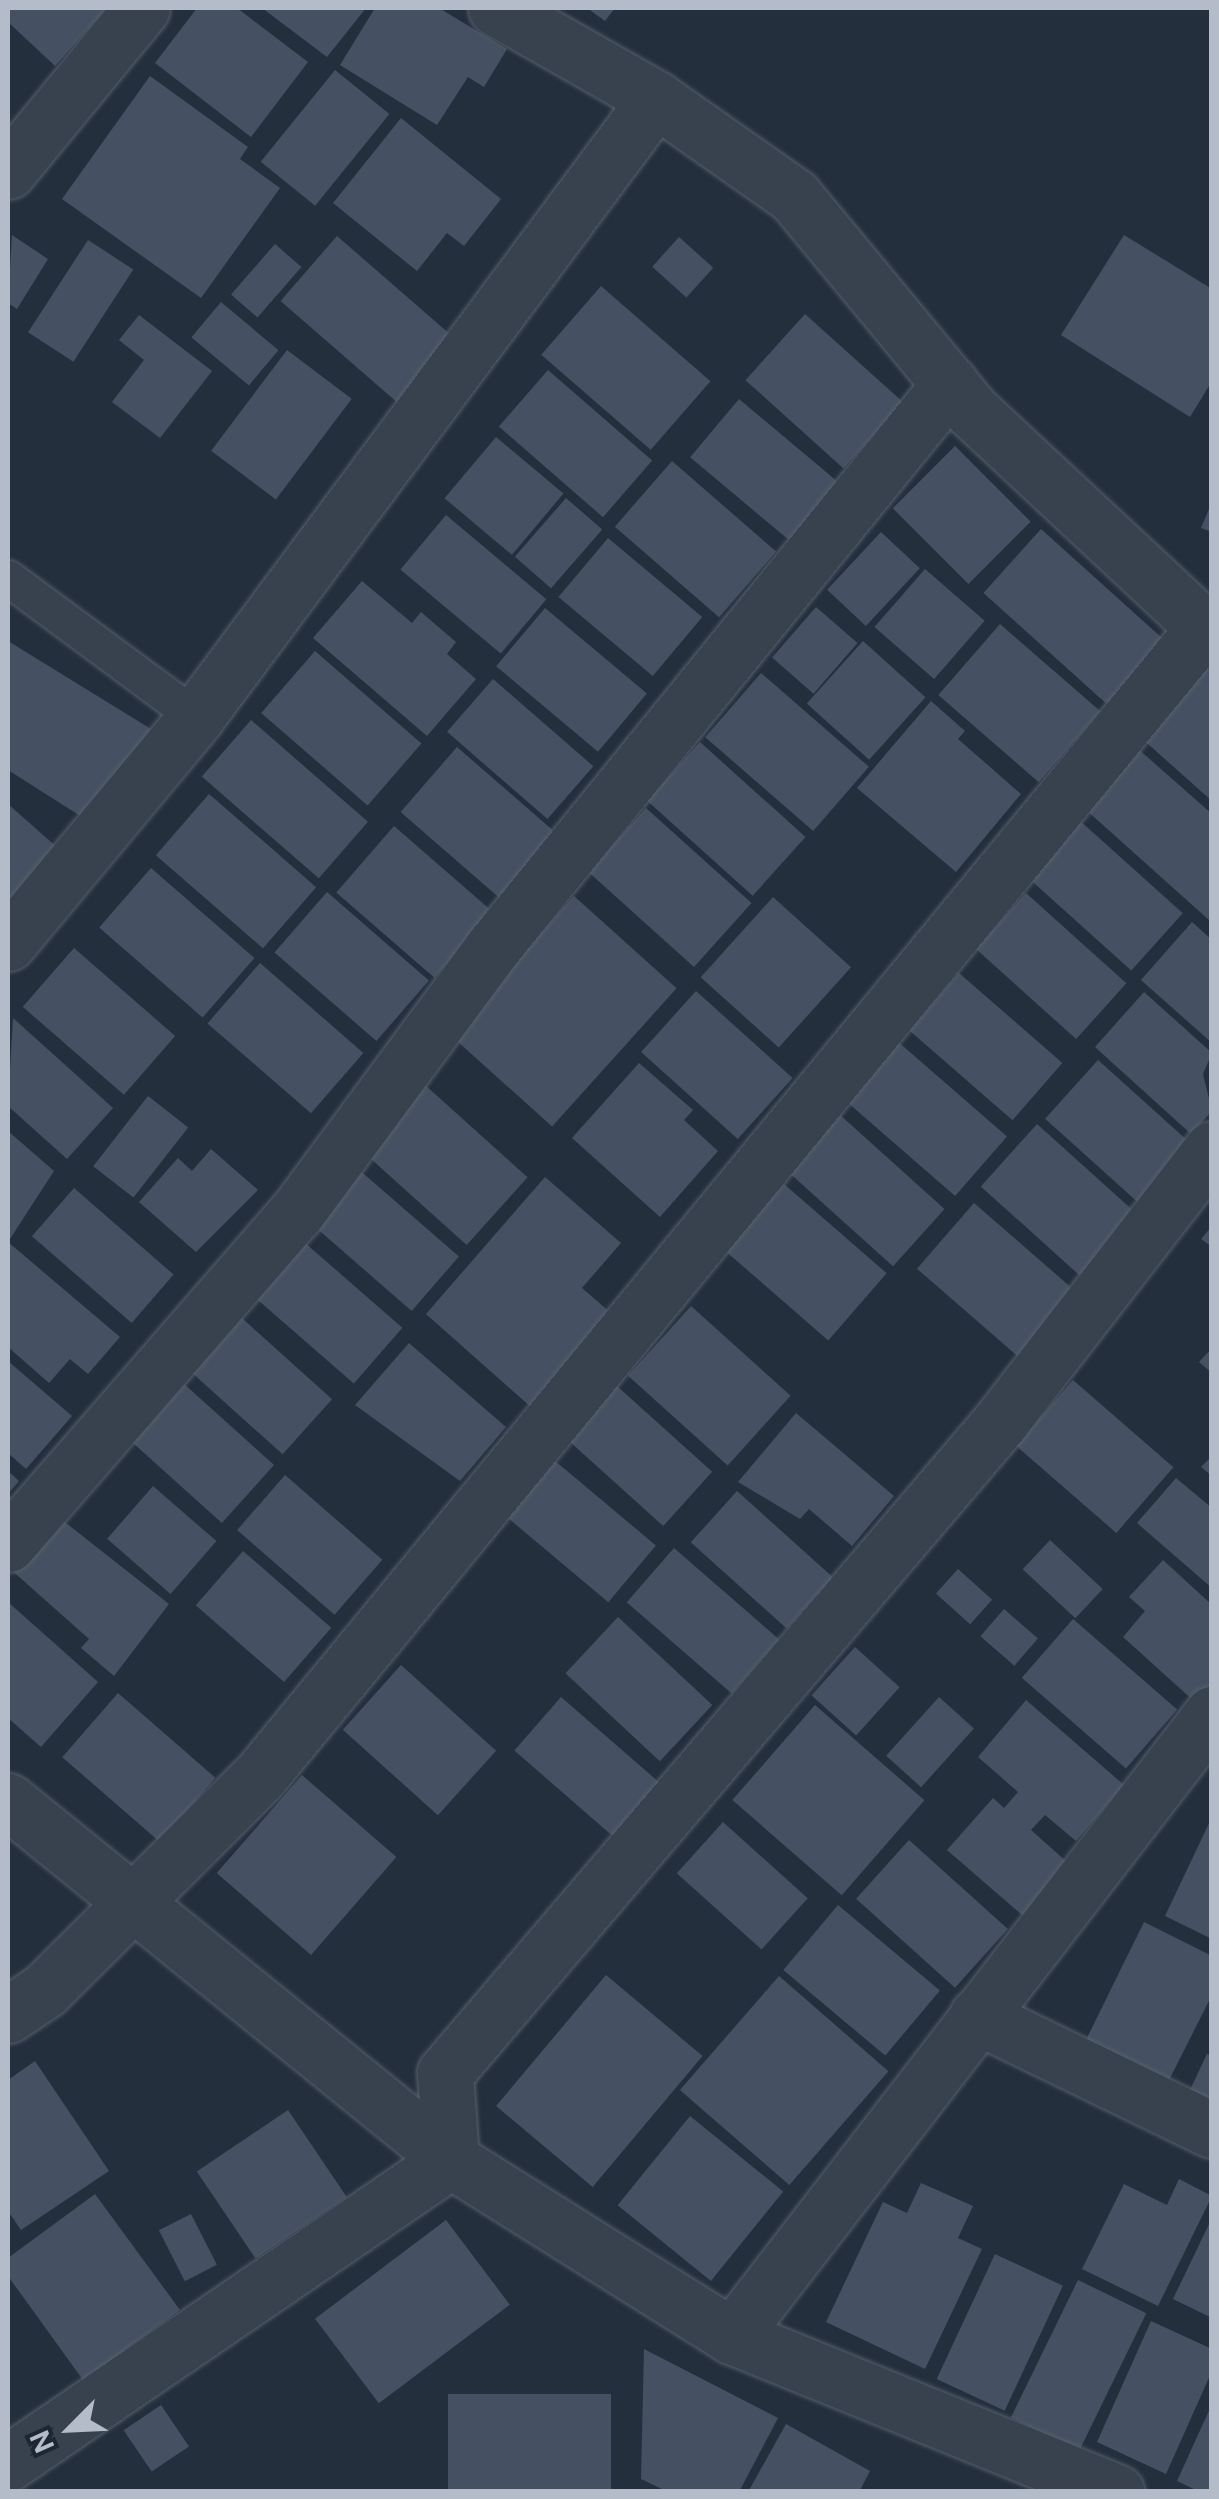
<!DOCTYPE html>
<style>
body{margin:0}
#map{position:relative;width:1219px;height:2499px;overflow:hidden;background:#242f3e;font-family:"DM Sans",sans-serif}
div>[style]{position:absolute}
.building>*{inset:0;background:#455162;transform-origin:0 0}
.roads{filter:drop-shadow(0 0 2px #565f6c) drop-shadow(0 0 2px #565f6c)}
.lane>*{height:35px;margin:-17.5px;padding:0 17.5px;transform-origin:17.5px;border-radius:17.5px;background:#38414e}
.street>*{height:55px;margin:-27.5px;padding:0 27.5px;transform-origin:27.5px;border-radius:27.5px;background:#38414e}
span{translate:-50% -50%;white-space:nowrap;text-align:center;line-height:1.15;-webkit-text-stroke:10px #1d2633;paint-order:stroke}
.frame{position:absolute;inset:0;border:10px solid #b4bcc9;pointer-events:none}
.north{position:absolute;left:20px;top:2379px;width:100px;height:100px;-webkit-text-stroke:8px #1d2633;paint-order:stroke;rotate:246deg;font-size:28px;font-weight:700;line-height:40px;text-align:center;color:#b4bcc9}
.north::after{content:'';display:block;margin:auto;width:35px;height:45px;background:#b4bcc9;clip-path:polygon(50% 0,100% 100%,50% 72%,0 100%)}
</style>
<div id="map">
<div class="building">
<i style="clip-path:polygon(8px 8px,107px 8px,55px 66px,8px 22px)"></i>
<i style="clip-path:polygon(197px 8px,237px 8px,308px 62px,251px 137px,155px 63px)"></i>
<i style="clip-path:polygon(262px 8px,366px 8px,327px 57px)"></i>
<i style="clip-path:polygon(375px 8px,439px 8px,507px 49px,484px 87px,468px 77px,437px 125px,340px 65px)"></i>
<i style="clip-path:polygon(587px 8px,615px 8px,605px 21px)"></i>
<i style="left:335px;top:70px;width:70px;height:118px;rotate:39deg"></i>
<i style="clip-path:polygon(150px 76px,248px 147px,240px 159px,280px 188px,201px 298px,62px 199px)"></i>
<i style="clip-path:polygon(401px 118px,501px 199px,464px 246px,447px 233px,417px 271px,333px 203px)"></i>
<i style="clip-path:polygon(12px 235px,48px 259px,17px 309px,8px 303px)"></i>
<i style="clip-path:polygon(1124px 235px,1212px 289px,1212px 381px,1190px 417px,1061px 335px)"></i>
<i style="left:337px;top:236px;width:162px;height:86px;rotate:41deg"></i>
<i style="left:679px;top:237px;width:46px;height:40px;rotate:42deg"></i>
<i style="left:88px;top:240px;width:54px;height:110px;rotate:33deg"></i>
<i style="left:275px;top:244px;width:35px;height:67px;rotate:41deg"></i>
<i style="left:601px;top:286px;width:145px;height:91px;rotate:41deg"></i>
<i style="left:221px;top:302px;width:75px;height:46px;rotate:40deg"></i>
<i style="left:805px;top:314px;width:132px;height:89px;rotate:42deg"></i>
<i style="clip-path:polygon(139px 315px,212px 371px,160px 438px,112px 402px,144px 360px,119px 340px)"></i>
<i style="left:287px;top:350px;width:81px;height:126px;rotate:37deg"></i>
<i style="left:548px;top:370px;width:138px;height:75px;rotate:41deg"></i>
<i style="left:739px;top:399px;width:130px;height:76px;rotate:40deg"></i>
<i style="left:496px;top:437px;width:88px;height:80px;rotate:40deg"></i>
<i style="left:955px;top:446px;width:107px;height:88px;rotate:45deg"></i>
<i style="left:672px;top:461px;width:138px;height:87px;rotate:41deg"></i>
<i style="left:566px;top:498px;width:48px;height:78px;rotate:41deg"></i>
<i style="clip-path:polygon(1212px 502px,1212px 532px,1201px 528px)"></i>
<i style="left:446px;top:515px;width:131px;height:71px;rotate:40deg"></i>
<i style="left:1041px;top:529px;width:167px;height:86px;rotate:42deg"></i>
<i style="left:881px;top:532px;width:53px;height:79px;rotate:43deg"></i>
<i style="left:608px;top:538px;width:123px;height:77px;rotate:40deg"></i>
<i style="left:925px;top:569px;width:79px;height:77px;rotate:41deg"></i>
<i style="clip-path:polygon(362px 581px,412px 623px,421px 612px,456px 642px,447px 654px,476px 679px,427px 736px,313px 638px)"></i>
<i style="left:816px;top:607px;width:55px;height:67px;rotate:41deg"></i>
<i style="left:545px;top:608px;width:133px;height:76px;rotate:40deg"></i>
<i style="left:1000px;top:624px;width:133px;height:94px;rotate:41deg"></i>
<i style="clip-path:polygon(8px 641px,151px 729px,93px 824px,8px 770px)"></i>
<i style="left:863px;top:641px;width:84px;height:84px;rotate:42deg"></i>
<i style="left:315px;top:651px;width:141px;height:82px;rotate:41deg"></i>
<i style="clip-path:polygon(1203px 665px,1212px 672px,1212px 801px,1139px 736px)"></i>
<i style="left:761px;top:673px;width:143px;height:85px;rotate:41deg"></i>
<i style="left:493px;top:679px;width:133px;height:70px;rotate:41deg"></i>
<i style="clip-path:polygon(931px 701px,965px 731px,958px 739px,1021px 794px,956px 872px,857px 788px)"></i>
<i style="left:251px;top:720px;width:155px;height:75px;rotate:41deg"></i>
<i style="clip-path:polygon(1128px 740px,1212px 814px,1209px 920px,1075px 800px)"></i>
<i style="left:700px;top:742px;width:142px;height:79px;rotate:42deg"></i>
<i style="left:457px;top:747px;width:138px;height:86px;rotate:41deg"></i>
<i style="left:209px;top:794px;width:142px;height:81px;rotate:41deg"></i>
<i style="clip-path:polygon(8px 804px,60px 850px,8px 910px)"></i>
<i style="left:646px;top:808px;width:142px;height:86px;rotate:42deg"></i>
<i style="left:1078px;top:819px;width:141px;height:77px;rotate:42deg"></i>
<i style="left:394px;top:826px;width:130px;height:88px;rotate:41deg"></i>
<i style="left:151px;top:868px;width:137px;height:79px;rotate:41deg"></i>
<i style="left:327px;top:892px;width:135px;height:80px;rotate:41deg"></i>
<i style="left:1026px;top:893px;width:135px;height:75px;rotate:42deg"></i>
<i style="left:574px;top:896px;width:138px;height:186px;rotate:42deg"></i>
<i style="left:773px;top:897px;width:105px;height:108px;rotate:42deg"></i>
<i style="clip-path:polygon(1192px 922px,1212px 940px,1212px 1043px,1141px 980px)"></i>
<i style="left:74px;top:948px;width:134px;height:78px;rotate:41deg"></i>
<i style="left:260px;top:963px;width:137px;height:80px;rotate:41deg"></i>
<i style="left:959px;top:973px;width:137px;height:76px;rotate:41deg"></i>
<i style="left:696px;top:991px;width:130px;height:82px;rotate:42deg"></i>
<i style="clip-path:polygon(1144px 992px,1212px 1053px,1203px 1074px,1212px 1111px,1191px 1134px,1095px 1047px)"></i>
<i style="clip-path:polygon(13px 1018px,113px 1108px,67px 1159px,8px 1106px)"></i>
<i style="left:896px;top:1040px;width:147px;height:79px;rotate:41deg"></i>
<i style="left:1098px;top:1060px;width:130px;height:79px;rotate:42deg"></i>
<i style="clip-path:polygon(639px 1063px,693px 1110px,684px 1120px,718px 1151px,660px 1217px,572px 1138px)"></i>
<i style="left:425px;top:1085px;width:138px;height:91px;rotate:42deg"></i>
<i style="left:148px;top:1096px;width:51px;height:89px;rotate:38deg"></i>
<i style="left:839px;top:1114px;width:142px;height:77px;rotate:42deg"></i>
<i style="left:1037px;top:1124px;width:142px;height:84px;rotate:42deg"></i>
<i style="clip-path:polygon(8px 1131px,54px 1171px,8px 1242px,120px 1337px,88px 1374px,70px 1359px,49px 1383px,8px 1347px)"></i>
<i style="clip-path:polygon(211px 1149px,258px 1190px,196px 1252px,139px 1202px,178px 1158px,192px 1171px)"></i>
<i style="left:357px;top:1168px;width:135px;height:72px;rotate:41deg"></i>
<i style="clip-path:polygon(545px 1177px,621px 1243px,582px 1288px,612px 1314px,531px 1407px,426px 1314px)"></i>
<i style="left:784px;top:1184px;width:136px;height:89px;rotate:41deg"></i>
<i style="left:74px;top:1188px;width:132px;height:64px;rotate:41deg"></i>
<i style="left:974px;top:1203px;width:137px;height:87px;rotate:41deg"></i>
<i style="clip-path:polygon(1212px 1226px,1212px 1247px,1201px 1239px)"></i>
<i style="left:305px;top:1243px;width:129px;height:74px;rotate:41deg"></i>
<i style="left:691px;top:1306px;width:134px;height:94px;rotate:42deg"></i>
<i style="left:234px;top:1311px;width:132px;height:74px;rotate:42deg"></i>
<i style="clip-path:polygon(409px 1343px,506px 1427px,460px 1481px,355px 1405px)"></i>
<i style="clip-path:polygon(1212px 1348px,1212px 1373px,1199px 1362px)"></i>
<i style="clip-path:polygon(8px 1361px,72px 1416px,26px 1469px,8px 1453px)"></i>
<i style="left:173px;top:1374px;width:136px;height:78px;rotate:42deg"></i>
<i style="left:1073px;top:1380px;width:133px;height:87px;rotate:41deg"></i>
<i style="left:617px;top:1386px;width:128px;height:73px;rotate:42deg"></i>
<i style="clip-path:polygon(796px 1413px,894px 1496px,852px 1546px,809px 1509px,800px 1519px,738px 1482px)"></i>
<i style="clip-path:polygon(1212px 1456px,1212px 1476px,1201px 1467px)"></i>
<i style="left:554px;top:1460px;width:133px;height:74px;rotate:40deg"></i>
<i style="clip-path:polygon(8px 1471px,19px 1481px,8px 1494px)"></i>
<i style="left:285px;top:1475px;width:129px;height:73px;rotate:41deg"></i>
<i style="clip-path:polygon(1176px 1478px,1212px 1508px,1212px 1588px,1137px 1523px)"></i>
<i style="left:153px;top:1486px;width:84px;height:70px;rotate:41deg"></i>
<i style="left:737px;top:1491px;width:129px;height:69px;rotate:42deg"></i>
<i style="clip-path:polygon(52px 1512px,169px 1604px,114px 1676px,81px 1648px,89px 1639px,8px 1567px)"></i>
<i style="left:1050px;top:1540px;width:72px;height:40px;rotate:43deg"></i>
<i style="left:674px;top:1548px;width:139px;height:72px;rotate:41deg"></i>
<i style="left:243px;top:1551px;width:117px;height:72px;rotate:41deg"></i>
<i style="clip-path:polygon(1163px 1560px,1212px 1605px,1212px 1684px,1195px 1702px,1123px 1637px,1145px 1611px,1129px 1597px)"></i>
<i style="left:958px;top:1569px;width:46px;height:33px;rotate:42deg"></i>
<i style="clip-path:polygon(8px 1602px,98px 1682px,41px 1747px,8px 1718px)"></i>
<i style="left:1004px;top:1609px;width:45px;height:36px;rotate:41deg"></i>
<i style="left:618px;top:1617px;width:129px;height:77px;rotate:43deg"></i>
<i style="left:1073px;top:1619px;width:138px;height:78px;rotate:41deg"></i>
<i style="left:855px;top:1647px;width:60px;height:65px;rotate:42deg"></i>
<i style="left:401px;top:1665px;width:128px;height:87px;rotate:42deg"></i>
<i style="left:118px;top:1693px;width:129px;height:85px;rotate:41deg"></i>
<i style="left:561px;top:1697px;width:132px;height:71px;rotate:41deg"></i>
<i style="left:939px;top:1697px;width:47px;height:79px;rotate:42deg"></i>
<i style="clip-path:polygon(1026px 1700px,1124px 1785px,1076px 1841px,1045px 1815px,1031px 1830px,1068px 1863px,1022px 1915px,947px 1850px,993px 1798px,1004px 1808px,1018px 1792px,978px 1757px)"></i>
<i style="left:815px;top:1705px;width:145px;height:126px;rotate:41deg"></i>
<i style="left:302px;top:1775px;width:125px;height:130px;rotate:41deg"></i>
<i style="clip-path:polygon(1212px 1817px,1212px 1939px,1165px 1916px)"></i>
<i style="left:723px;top:1822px;width:114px;height:69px;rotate:42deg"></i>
<i style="left:909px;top:1840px;width:133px;height:79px;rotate:42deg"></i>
<i style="left:838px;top:1905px;width:133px;height:85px;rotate:40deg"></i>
<i style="clip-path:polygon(1144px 1922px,1212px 1956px,1212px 1995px,1164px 2090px,1082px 2048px)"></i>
<i style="left:606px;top:1975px;width:126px;height:171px;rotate:40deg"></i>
<i style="left:779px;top:1976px;width:145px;height:151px;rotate:41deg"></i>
<i style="clip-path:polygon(1207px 2054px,1212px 2056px,1212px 2104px,1189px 2092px)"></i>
<i style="clip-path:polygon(35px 2061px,109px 2171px,21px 2230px,8px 2211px,8px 2080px)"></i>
<i style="left:288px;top:2110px;width:105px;height:110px;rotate:56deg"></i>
<i style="left:690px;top:2116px;width:120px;height:115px;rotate:39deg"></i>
<i style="clip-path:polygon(1179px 2179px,1212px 2196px,1158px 2306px,1082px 2269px,1124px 2184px,1167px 2205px)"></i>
<i style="clip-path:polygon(921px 2183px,973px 2206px,958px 2238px,982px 2249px,925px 2369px,826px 2322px,883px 2202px,907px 2213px)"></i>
<i style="clip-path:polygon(95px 2194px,180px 2310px,83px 2380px,8px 2276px,8px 2258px)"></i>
<i style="left:191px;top:2214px;width:57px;height:36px;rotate:63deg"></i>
<i style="clip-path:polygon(1212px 2218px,1212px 2318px,1173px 2299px)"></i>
<i style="left:446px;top:2220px;width:106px;height:164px;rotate:53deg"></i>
<i style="left:995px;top:2254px;width:75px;height:138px;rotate:25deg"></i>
<i style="left:1078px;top:2280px;width:76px;height:153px;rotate:26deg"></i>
<i style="clip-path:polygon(1151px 2321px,1212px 2349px,1212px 2371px,1166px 2474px,1097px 2442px)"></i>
<i style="clip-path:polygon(644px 2349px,778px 2418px,739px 2492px,668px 2492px,641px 2479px)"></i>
<i style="left:448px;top:2394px;width:163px;height:98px"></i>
<i style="clip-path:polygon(1212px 2404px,1212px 2492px,1200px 2492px,1177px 2481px)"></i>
<i style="left:161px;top:2405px;width:50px;height:45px;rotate:56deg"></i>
<i style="clip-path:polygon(786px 2424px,870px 2471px,859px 2492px,748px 2492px)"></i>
</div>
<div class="roads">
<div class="lane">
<i style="left:8px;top:578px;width:234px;rotate:36.5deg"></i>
</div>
<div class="street">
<i style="left:496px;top:8px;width:184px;rotate:29.6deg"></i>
<i style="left:656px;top:99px;width:169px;rotate:35.1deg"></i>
<i style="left:794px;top:196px;width:278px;rotate:50.4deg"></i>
<i style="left:971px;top:410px;width:330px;rotate:43deg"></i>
<i style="left:8px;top:171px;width:211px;rotate:-50.6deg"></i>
<i style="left:8px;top:943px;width:294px;rotate:-50.2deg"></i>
<i style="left:196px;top:717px;width:770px;rotate:-53.34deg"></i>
<i style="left:8px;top:1544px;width:440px;rotate:-49deg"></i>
<i style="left:297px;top:1212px;width:331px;rotate:-53.5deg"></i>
<i style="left:494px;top:946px;width:724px;rotate:-50.94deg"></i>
<i style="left:8px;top:1801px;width:570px;rotate:39.02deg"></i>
<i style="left:451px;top:2160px;width:332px;rotate:32.1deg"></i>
<i style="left:732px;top:2336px;width:415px;rotate:22.1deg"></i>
<i style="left:8px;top:2015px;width:45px;rotate:-34deg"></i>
<i style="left:45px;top:1990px;width:302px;rotate:-44.9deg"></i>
<i style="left:259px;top:1777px;width:1488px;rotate:-50.56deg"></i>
<i style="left:977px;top:2016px;width:261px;rotate:25.9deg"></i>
<i style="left:732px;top:2336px;width:786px;rotate:-52.34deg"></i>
<i style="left:8px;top:2463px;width:537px;rotate:-34.37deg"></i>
<i style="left:451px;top:2160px;width:87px;rotate:-93.9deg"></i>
<i style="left:445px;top:2073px;width:857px;rotate:-49.54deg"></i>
<i style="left:1001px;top:1421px;width:344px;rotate:-52.2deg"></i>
</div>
</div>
<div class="frame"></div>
<div class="north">N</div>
</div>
